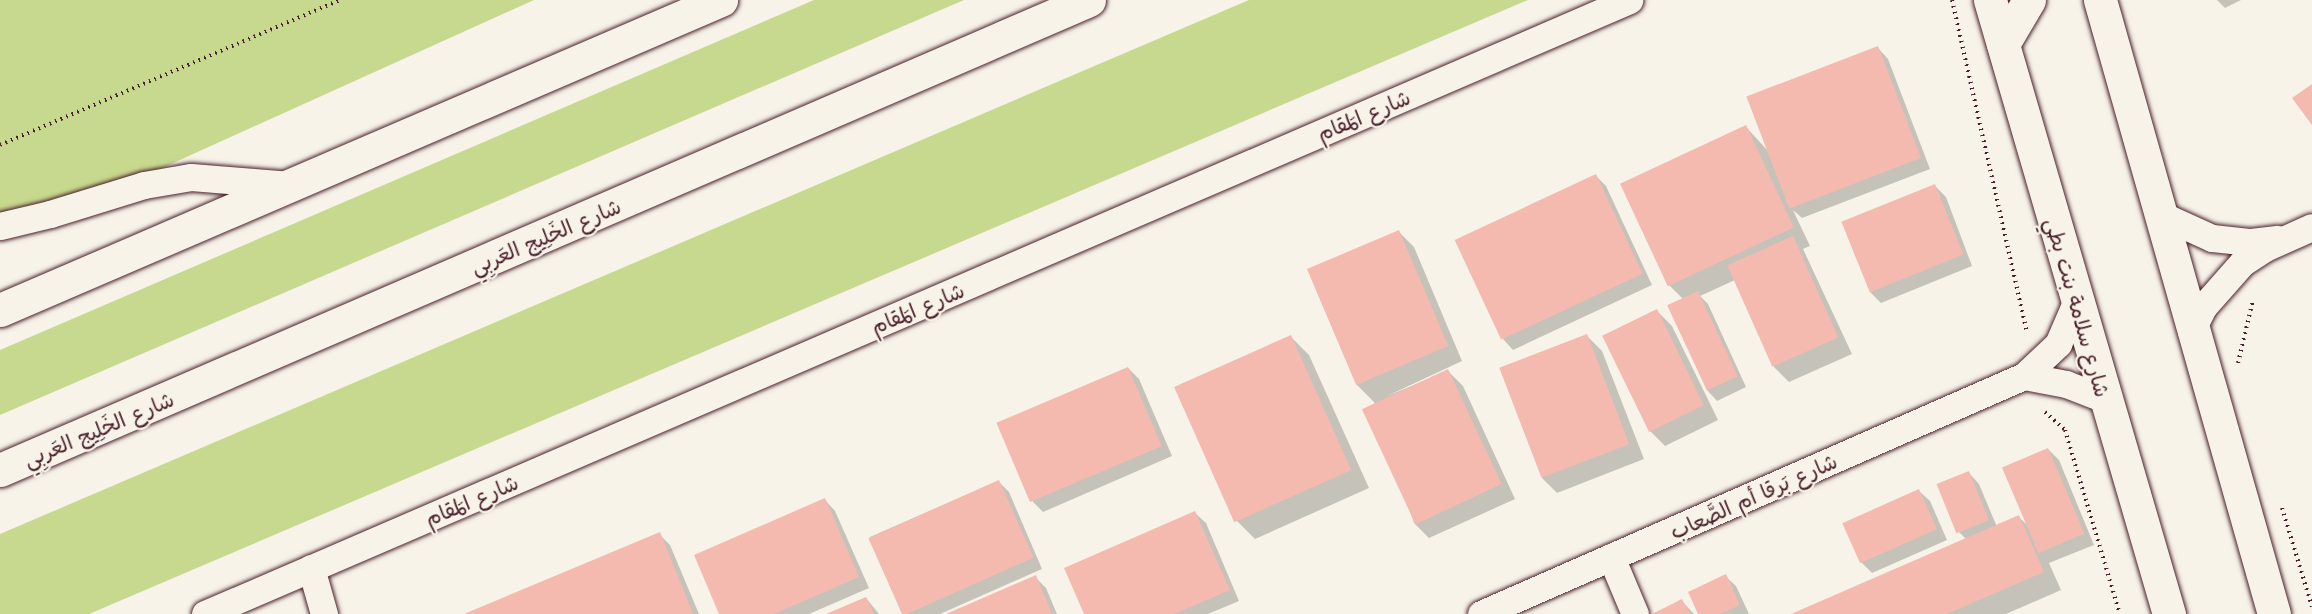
<!DOCTYPE html>
<meta charset="utf-8">
<style>
body{margin:0}
#map{position:relative;width:2312px;height:614px;overflow:hidden;background:#f7f3e8;font-family:"Playpen Sans","Playpen Sans Arabic",sans-serif}
div>[style]{position:absolute}
.green>*{inset:0;background:#c7d98e}
.shadow>*{inset:0;background:#0003}
.building>*{inset:0;background:#f4baaf;transform-origin:0 0}
.path>*{height:4px;margin-top:-2px;transform-origin:0;background:repeating-linear-gradient(90deg,#4a1f2b 0 1.5px,transparent 0 6px)}
.roads{filter:drop-shadow(0 0 2px #4a1f2b) drop-shadow(0 0 2px #4a1f2b)}
.street>*{height:27px;margin:-13.5px;padding:0 13.5px;transform-origin:13.5px;border-radius:13.5px;background:#f7f3e8}
.secondary>*{height:33px;margin:-16.5px;padding:0 16.5px;transform-origin:16.5px;border-radius:16.5px;background:#f7f3e8}
.highway>*{height:33px;margin:-16.5px;padding:0 16.5px;transform-origin:16.5px;border-radius:16.5px;background:#f7f3e8}
span{translate:-50% -50%;white-space:nowrap;text-align:center;line-height:1.15;-webkit-text-stroke:4.5px #f7f3e8;paint-order:stroke}
.street-label{font-size:21px;color:#4a1f2b}
</style>
<div id="map">
<div class="green">
<i style="clip-path:polygon(0 0,534px 0,160px 169px,0 220px)"></i>
<i style="clip-path:polygon(814px 0,964px 0,0 415px,0 350px)"></i>
<i style="clip-path:polygon(1249px 0,1528px 0,89px 614px,0 614px,0 534px)"></i>
</div>
<div class="shadow">
<i style="clip-path:polygon(2217px 0,2241px 0,2225px 8px)"></i>
<i style="clip-path:polygon(1878px 48px,1888px 59px,1930px 169px,1802px 218px,1793px 210px,1810px 246px,1803px 249px,1852px 354px,1789px 382px,1774px 367px,1735px 280px,1700px 296px,1708px 304px,1746px 387px,1717px 401px,1707px 390px,1684px 300px,1668px 284px,1746px 127px,1770px 153px)"></i>
<i style="clip-path:polygon(1595px 175px,1606px 186px,1652px 285px,1513px 350px,1503px 339px)"></i>
<i style="clip-path:polygon(1935px 186px,1946px 197px,1972px 266px,1881px 303px,1870px 292px)"></i>
<i style="clip-path:polygon(1399px 232px,1414px 247px,1462px 361px,1387px 396px,1448px 371px,1463px 386px,1515px 499px,1429px 538px,1414px 523px,1374px 402px,1357px 385px,1309px 271px)"></i>
<i style="clip-path:polygon(1657px 311px,1672px 326px,1718px 420px,1665px 446px,1650px 431px,1604px 337px)"></i>
<i style="clip-path:polygon(1587px 336px,1602px 351px,1644px 459px,1557px 493px,1542px 478px)"></i>
<i style="clip-path:polygon(1291px 337px,1309px 355px,1369px 488px,1255px 539px,1237px 521px,1177px 389px)"></i>
<i style="clip-path:polygon(1128px 368px,1139px 379px,1172px 456px,1043px 512px,1033px 502px,999px 424px)"></i>
<i style="clip-path:polygon(2048px 449px,2059px 460px,2094px 545px,2049px 563px,2061px 590px,2006px 614px,1795px 614px,1967px 540px,1959px 532px,1969px 473px,1979px 484px,1997px 527px,2019px 517px,2027px 525px)"></i>
<i style="clip-path:polygon(998px 481px,1009px 492px,1042px 569px,940px 614px,902px 614px,870px 537px)"></i>
<i style="clip-path:polygon(1919px 491px,1930px 501px,1947px 540px,1872px 573px,1861px 562px)"></i>
<i style="clip-path:polygon(825px 500px,835px 511px,869px 588px,809px 614px,721px 614px)"></i>
<i style="clip-path:polygon(1195px 513px,1206px 523px,1239px 601px,1208px 614px,1086px 614px)"></i>
<i style="clip-path:polygon(659px 534px,670px 545px,699px 614px,470px 614px)"></i>
<i style="clip-path:polygon(1725px 576px,1736px 586px,1749px 614px,1699px 614px)"></i>
<i style="clip-path:polygon(1035px 577px,1046px 588px,1057px 614px,950px 614px)"></i>
<i style="clip-path:polygon(866px 598px,879px 614px,830px 614px)"></i>
<i style="clip-path:polygon(1682px 601px,1694px 614px,1656px 614px)"></i>
</div>
<div class="building">
<i style="left:1878px;top:46px;width:120px;height:141px;rotate:69deg"></i>
<i style="clip-path:polygon(2312px 84px,2312px 125px,2292px 98px)"></i>
<i style="left:1746px;top:125px;width:113px;height:139px;rotate:65deg"></i>
<i style="left:1596px;top:174px;width:110px;height:156px;rotate:65deg"></i>
<i style="left:1935px;top:184px;width:76px;height:101px;rotate:68deg"></i>
<i style="left:1399px;top:230px;width:126px;height:100px;rotate:67deg"></i>
<i style="left:1793px;top:236px;width:111px;height:72px;rotate:66deg"></i>
<i style="left:1698px;top:291px;width:94px;height:34px;rotate:65deg"></i>
<i style="left:1657px;top:309px;width:107px;height:61px;rotate:64deg"></i>
<i style="left:1587px;top:334px;width:118px;height:94px;rotate:69deg"></i>
<i style="left:1291px;top:335px;width:148px;height:128px;rotate:66deg"></i>
<i style="left:1128px;top:367px;width:86px;height:143px;rotate:67deg"></i>
<i style="left:1448px;top:369px;width:127px;height:95px;rotate:65deg"></i>
<i style="left:2048px;top:448px;width:93px;height:50px;rotate:67deg"></i>
<i style="left:1969px;top:471px;width:53px;height:35px;rotate:68deg"></i>
<i style="left:999px;top:480px;width:85px;height:143px;rotate:66deg"></i>
<i style="left:1919px;top:489px;width:44px;height:84px;rotate:66deg"></i>
<i style="clip-path:polygon(825px 498px,859px 577px,774px 614px,719px 614px,694px 555px)"></i>
<i style="clip-path:polygon(1195px 511px,1230px 590px,1174px 614px,1084px 614px,1064px 568px)"></i>
<i style="clip-path:polygon(2019px 515px,2044px 572px,1947px 614px,1791px 614px)"></i>
<i style="clip-path:polygon(660px 532px,693px 614px,464px 614px)"></i>
<i style="clip-path:polygon(1726px 574px,1740px 605px,1720px 614px,1698px 614px,1688px 592px)"></i>
<i style="clip-path:polygon(1036px 575px,1052px 614px,946px 614px)"></i>
<i style="clip-path:polygon(866px 597px,874px 614px,826px 614px)"></i>
<i style="clip-path:polygon(1682px 599px,1690px 614px,1652px 614px)"></i>
</div>
<div class="path">
<i style="left:1952px;top:0;width:341px;rotate:77.3deg"></i>
<i style="left:0;top:145px;width:370px;rotate:-23.1deg"></i>
<i style="left:2238px;top:363px;width:65px;rotate:-76.6deg"></i>
<i style="left:2045px;top:412px;width:27px;rotate:42deg"></i>
<i style="left:2065px;top:430px;width:192px;rotate:73.4deg"></i>
<i style="left:2282px;top:508px;width:103px;rotate:73.1deg"></i>
</div>
<div class="roads">
<div class="street">
<i style="left:2159px;top:214px;width:58px;rotate:24.4deg"></i>
<i style="left:2212px;top:238px;width:39px;rotate:6deg"></i>
<i style="left:2251px;top:242px;width:26px;rotate:-7deg"></i>
<i style="left:0;top:226px;width:51px;rotate:-13.5deg"></i>
<i style="left:50px;top:214px;width:98px;rotate:-17.1deg"></i>
<i style="left:144px;top:185px;width:48px;rotate:-9.7deg"></i>
<i style="left:191px;top:177px;width:100px;rotate:4.6deg"></i>
<i style="left:2191px;top:331px;width:28px;rotate:-63deg"></i>
<i style="left:2204px;top:306px;width:57px;rotate:-48.5deg"></i>
<i style="left:2242px;top:263px;width:27px;rotate:-33deg"></i>
<i style="left:2265px;top:248px;width:51px;rotate:-24.1deg"></i>
<i style="left:2024px;top:376px;width:43px;rotate:10.8deg"></i>
<i style="left:2066px;top:384px;width:42px;rotate:21deg"></i>
<i style="left:1611px;top:557px;width:62px;rotate:67.2deg"></i>
<i style="left:311px;top:568px;width:48px;rotate:74.2deg"></i>
<i style="left:205px;top:614px;width:1551px;rotate:-23.32deg"></i>
<i style="left:1481px;top:614px;width:593px;rotate:-23.67deg"></i>
<i style="left:2024px;top:376px;width:47px;rotate:-43.3deg"></i>
<i style="left:2058px;top:344px;width:48px;rotate:-66.6deg"></i>
</div>
<div class="secondary">
<i style="left:1990px;top:0;width:640px;rotate:73.75deg"></i>
<i style="left:2100px;top:0;width:638px;rotate:74.18deg"></i>
<i style="left:2003px;top:44px;width:51px;rotate:-59.4deg"></i>
</div>
<div class="highway">
<i style="left:0;top:310px;width:785px;rotate:-23.27deg"></i>
<i style="left:0;top:470px;width:1186px;rotate:-23.34deg"></i>
</div>
</div>
<div class="street-label">
<span style="left:1363px;top:114px;rotate:-23deg">شارع المَقام</span>
<span style="left:545px;top:235px;rotate:-23deg">شارع الخَلِيج العَربِي</span>
<span style="left:917px;top:307px;rotate:-23deg">شارع المَقام</span>
<span style="left:2079px;top:307px;rotate:74deg">شارع سلامة بنت بطي</span>
<span style="left:98px;top:428px;rotate:-23deg">شارع الخَلِيج العَربِي</span>
<span style="left:1753px;top:495px;rotate:-24deg">شارع بَرقا أم الصَّعاب</span>
<span style="left:471px;top:499px;rotate:-23deg">شارع المَقام</span>
</div>
</div>
